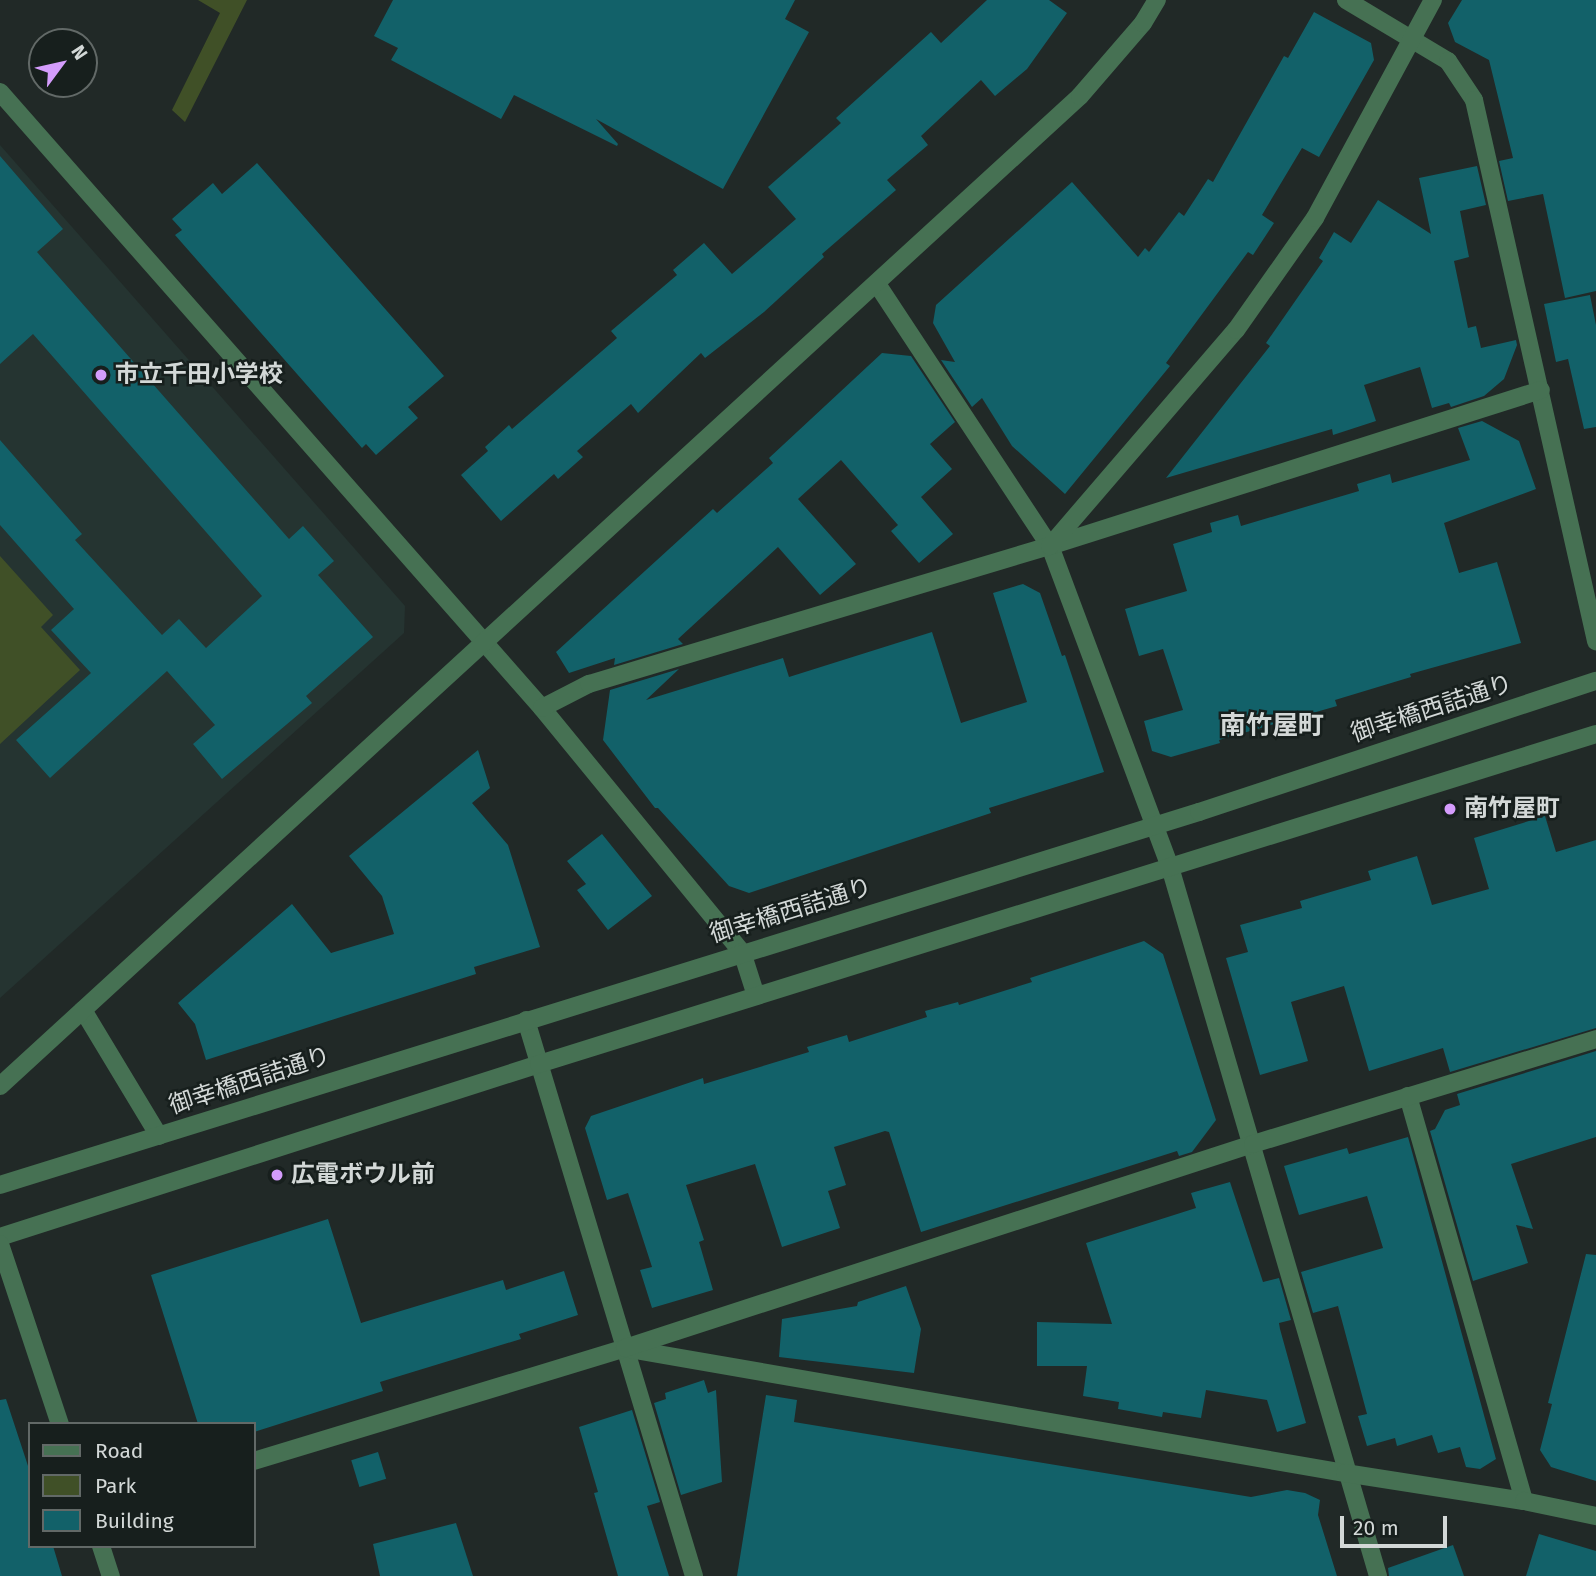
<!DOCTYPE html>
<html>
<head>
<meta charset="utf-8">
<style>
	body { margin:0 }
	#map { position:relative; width:1596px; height:1576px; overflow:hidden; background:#212927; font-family:"Fira Sans","Noto Sans JP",sans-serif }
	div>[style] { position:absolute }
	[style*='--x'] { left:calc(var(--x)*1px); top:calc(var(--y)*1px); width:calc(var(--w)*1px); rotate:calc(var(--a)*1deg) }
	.built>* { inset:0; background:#253431 }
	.green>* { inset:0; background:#405027 }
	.building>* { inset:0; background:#126169; transform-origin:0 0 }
	.minor>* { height:18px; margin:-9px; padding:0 9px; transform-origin:9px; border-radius:9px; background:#467153 }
	.dots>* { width:19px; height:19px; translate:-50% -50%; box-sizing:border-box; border:4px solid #171f1d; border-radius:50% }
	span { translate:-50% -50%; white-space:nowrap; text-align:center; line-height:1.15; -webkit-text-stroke:5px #171f1d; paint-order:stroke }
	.poi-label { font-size:24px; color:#d3d8d7; font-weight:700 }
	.left { translate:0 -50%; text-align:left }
	.street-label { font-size:24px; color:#d3d8d7 }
	.neighbourhood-label { font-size:26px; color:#d3d8d7; font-weight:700 }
	.legend { position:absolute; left:28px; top:1422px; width:228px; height:126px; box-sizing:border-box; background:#171f1d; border:2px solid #626967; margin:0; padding:9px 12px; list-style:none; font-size:21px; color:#d3d8d7 }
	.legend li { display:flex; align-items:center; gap:14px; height:35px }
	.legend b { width:35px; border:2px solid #626967 }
	.north { position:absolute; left:28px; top:28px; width:70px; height:70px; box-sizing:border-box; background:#171f1d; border:2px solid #626967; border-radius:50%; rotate:57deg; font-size:19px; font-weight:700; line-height:28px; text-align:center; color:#d3d8d7 }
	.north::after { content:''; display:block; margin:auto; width:24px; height:32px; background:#d49cfc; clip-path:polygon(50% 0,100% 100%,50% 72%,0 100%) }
	.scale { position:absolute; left:1340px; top:1516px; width:107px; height:32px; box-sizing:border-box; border:4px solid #d3d8d7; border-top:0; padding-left:9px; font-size:21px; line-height:24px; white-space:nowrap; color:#d3d8d7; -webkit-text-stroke:5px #171f1d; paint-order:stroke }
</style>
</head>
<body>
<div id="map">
	<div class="built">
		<div style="clip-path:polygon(0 145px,405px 606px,404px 633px,0 998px)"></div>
	</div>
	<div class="green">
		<div style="clip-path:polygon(198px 0,247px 0,185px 122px,172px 110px,220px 13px)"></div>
		<div style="clip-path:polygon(0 556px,53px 615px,41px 627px,80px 670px,0 744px)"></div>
	</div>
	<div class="building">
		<div style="clip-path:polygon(393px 0,795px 0,785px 19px,809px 32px,723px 189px,596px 119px,618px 144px,617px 146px,514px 95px,501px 119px,391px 60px,398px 48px,374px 36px)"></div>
		<div style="clip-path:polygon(987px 0,1049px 0,1067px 13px,1027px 69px,995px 96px,981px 80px,921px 136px,928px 145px,887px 180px,896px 190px,822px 254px,824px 257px,764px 312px,705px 358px,701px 353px,638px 413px,631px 404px,577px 451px,583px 457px,558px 479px,554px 474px,501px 521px,461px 475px,488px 451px,485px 447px,509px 425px,512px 429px,617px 338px,611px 331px,677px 275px,673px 270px,704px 243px,732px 274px,796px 219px,768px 187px,841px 123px,836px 118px,931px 32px,941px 43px)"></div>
		<div style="clip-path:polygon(1462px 0,1596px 0,1596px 291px,1565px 298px,1543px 194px,1508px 201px,1499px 161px,1513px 158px,1489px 60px,1455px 42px,1448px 23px)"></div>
		<div style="clip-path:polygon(1314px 12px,1371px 43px,1374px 60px,1319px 157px,1302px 148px,1262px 215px,1274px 223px,1253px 255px,1248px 252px,1166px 363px,1170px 366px,1065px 494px,1012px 446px,982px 398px,972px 407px,941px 360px,955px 362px,933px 323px,936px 305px,1072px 182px,1138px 257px,1145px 248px,1149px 252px,1179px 212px,1184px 216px,1208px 179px,1213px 182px,1284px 56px,1288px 58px)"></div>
		<div style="clip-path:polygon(0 156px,63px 229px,37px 252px,289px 539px,303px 526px,334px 561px,318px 575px,373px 637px,306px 696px,312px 703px,222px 779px,193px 744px,215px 725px,167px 671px,50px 778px,16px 740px,91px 673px,51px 630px,74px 609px,0 525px,0 440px,82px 534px,75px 540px,162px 635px,179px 619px,206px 648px,262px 596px,33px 334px,0 364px)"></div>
		<div style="clip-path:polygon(257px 163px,444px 376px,408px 407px,418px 418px,376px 455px,366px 444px,362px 448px,175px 235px,182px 230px,172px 219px,213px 183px,222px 194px)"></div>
		<div style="clip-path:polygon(1477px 166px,1486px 205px,1460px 211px,1469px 257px,1454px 261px,1468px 328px,1476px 326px,1481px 348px,1516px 340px,1517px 345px,1504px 379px,1484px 396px,1451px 407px,1449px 403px,1432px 408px,1420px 367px,1364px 385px,1376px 421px,1333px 435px,1332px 429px,1166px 478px,1270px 346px,1266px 343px,1323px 261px,1319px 258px,1334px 232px,1351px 243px,1378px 200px,1431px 234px,1419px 178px)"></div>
		<div style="clip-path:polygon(1590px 295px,1596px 325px,1596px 427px,1584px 429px,1568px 359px,1556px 362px,1544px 304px)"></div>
		<div style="clip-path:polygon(882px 353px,911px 356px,955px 422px,930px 444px,952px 469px,921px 497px,953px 534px,919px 563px,891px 531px,898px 525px,841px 460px,798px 499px,856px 564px,820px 595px,778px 547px,678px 639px,683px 644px,614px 665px,615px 658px,569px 673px,556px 652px,713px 509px,717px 513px,773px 463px,769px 458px)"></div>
		<div style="clip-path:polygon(1482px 421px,1519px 441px,1536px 489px,1444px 523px,1459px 573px,1497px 562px,1521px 643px,1410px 674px,1411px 677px,1335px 700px,1337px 706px,1219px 740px,1220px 743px,1171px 757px,1152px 751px,1144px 721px,1183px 710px,1163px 649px,1139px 656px,1125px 609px,1187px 591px,1173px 544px,1212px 532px,1210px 523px,1238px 515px,1241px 526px,1359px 491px,1357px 484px,1390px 474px,1392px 483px,1470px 460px,1458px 428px)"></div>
		<div style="clip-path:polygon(1023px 584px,1040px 593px,1062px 656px,1065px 655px,1104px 772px,989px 808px,991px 813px,749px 893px,729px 886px,658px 808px,655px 808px,603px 740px,610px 690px,679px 669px,646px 700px,783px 658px,789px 677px,932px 632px,961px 723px,1027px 702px,993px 593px)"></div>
		<div style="clip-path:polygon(478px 750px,490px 788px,472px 803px,508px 845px,540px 947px,474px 967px,476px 974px,206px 1060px,195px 1024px,178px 1003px,292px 904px,331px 953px,394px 934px,382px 896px,349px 856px)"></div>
		<div style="clip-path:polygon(1545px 816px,1556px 852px,1596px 840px,1596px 1028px,1450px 1072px,1443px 1048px,1369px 1071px,1344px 986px,1291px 1002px,1308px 1061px,1260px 1075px,1226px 958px,1248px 952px,1240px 925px,1302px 908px,1300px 901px,1371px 880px,1368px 871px,1417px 856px,1432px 905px,1489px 889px,1474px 838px)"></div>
		<div style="clip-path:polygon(602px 834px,652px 896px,608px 930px,577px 890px,586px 884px,567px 861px)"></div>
		<div style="clip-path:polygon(1144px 941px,1163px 954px,1216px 1120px,1192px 1152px,1179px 1156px,1177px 1151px,921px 1232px,889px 1132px,885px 1131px,834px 1147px,846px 1185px,828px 1191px,840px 1228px,782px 1247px,755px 1164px,686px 1185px,704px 1240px,699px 1242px,713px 1290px,652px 1308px,640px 1270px,652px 1267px,628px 1193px,607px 1200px,585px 1128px,591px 1116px,703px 1078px,704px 1084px,809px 1052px,807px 1047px,847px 1035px,849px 1042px,927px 1017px,925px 1011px,958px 1002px,959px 1005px,1032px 982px,1030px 978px)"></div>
		<div style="clip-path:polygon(1596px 1051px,1596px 1137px,1511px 1164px,1533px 1229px,1516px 1225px,1528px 1263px,1473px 1281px,1430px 1131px,1435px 1129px,1445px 1110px,1460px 1105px,1457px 1094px)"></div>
		<div style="clip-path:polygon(1408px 1137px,1496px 1459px,1480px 1469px,1466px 1467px,1460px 1447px,1438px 1453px,1432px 1435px,1397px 1446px,1395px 1438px,1367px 1446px,1358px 1416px,1367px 1414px,1338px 1306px,1313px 1313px,1301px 1272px,1383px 1248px,1367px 1196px,1299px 1215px,1284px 1166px,1347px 1148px,1349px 1154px)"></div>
		<div style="clip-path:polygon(1230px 1182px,1263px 1282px,1279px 1278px,1291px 1320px,1279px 1323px,1280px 1329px,1306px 1423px,1277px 1432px,1267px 1400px,1206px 1390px,1201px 1418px,1163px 1412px,1162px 1417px,1118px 1409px,1119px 1402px,1083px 1396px,1087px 1366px,1037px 1366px,1037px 1322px,1112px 1324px,1086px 1243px,1196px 1208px,1191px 1193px)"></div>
		<div style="clip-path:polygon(328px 1219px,361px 1323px,503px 1280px,506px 1290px,564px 1271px,578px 1315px,519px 1334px,521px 1339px,380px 1382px,383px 1391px,254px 1432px,254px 1424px,198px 1424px,151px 1275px)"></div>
		<div style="clip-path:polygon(1586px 1254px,1596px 1255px,1596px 1481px,1551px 1467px,1540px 1450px,1552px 1404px,1548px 1403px)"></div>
		<div style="clip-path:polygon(906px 1286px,921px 1329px,914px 1373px,779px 1357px,782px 1319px,857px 1306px,858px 1302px)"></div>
		<div style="clip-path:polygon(704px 1380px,708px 1393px,716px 1390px,722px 1482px,681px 1495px,654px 1403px,666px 1399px,665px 1393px)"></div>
		<div style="clip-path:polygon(766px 1395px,797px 1400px,794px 1422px,1251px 1497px,1287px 1490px,1305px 1493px,1320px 1500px,1318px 1515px,1337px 1576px,737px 1576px)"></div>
		<div style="clip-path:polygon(6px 1399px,30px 1472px,30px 1546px,53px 1546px,62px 1576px,0 1576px,0 1400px)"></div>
		<div style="clip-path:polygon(632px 1410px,660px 1502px,647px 1506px,669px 1576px,618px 1576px,594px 1493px,598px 1492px,579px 1427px)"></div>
		<div style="left:378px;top:1452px;width:28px;height:28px;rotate:73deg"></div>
		<div style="clip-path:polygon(456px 1523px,473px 1576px,380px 1576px,373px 1544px)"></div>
		<div style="clip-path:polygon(1539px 1534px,1596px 1551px,1596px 1576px,1526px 1576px)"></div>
		<div style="clip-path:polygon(1453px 1545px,1464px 1576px,1389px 1576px,1388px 1568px)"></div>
	</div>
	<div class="minor">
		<div style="--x:1346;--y:0;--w:119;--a:30.9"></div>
		<div style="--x:1448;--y:61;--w:47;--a:56.3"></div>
		<div style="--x:1474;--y:100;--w:555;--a:77.29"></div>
		<div style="--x:0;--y:92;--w:820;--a:48.66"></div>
		<div style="--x:542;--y:708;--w:315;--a:50.7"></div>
		<div style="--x:742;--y:952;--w:46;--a:72.3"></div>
		<div style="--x:877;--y:284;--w:314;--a:56.6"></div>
		<div style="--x:1050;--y:546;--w:343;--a:69.5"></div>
		<div style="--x:1170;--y:867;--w:739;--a:73.65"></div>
		<div style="--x:1050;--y:546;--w:515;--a:-17.63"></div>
		<div style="--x:542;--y:708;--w:53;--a:-27.1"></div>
		<div style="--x:589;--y:684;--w:481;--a:-16.7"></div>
		<div style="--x:1050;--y:546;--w:285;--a:-49.3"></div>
		<div style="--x:1236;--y:330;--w:137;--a:-54.8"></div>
		<div style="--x:1315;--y:218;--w:248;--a:-61.6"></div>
		<div style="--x:83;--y:1010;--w:147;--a:58.9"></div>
		<div style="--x:526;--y:1020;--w:581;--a:73.19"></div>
		<div style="--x:0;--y:1086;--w:1465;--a:-42.51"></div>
		<div style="--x:1080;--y:96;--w:96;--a:-49.2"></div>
		<div style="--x:1143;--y:23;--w:27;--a:-59"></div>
		<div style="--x:1408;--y:1096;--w:421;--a:74"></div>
		<div style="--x:0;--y:1185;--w:1256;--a:-17.28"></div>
		<div style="--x:1199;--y:812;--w:418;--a:-18.3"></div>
		<div style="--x:0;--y:1237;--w:566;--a:-17.79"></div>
		<div style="--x:539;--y:1064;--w:1107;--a:-17.34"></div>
		<div style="--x:0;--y:1244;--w:190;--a:71.6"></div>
		<div style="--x:629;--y:1349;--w:727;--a:9.83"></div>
		<div style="--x:1345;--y:1473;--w:181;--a:8.9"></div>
		<div style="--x:1524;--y:1501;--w:74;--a:11.8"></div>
		<div style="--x:254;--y:1461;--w:388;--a:-16.9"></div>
		<div style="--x:625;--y:1348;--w:660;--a:-18"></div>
		<div style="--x:1253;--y:1144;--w:359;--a:-17"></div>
		<div style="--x:101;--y:1546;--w:32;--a:72"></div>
	</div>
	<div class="dots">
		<div style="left:101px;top:375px;background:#d49cfc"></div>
		<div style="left:1450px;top:809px;background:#d49cfc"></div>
		<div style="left:277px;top:1175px;background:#d49cfc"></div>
	</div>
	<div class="poi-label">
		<span class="left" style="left:115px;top:375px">市立千田小学校</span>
		<span class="left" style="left:1464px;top:809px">南竹屋町</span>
		<span class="left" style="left:291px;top:1175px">広電ボウル前</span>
	</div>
	<div class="street-label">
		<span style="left:1432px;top:709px;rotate:-18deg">御幸橋西詰通り</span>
		<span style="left:791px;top:911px;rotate:-17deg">御幸橋西詰通り</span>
		<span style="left:250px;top:1081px;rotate:-18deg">御幸橋西詰通り</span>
	</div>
	<div class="neighbourhood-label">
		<span style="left:1272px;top:726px">南竹屋町</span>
	</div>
	<ul class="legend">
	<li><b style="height:9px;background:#467153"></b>Road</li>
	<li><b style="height:19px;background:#405027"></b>Park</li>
	<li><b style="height:19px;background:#126169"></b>Building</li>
	</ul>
	<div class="north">N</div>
	<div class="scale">20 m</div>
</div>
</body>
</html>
